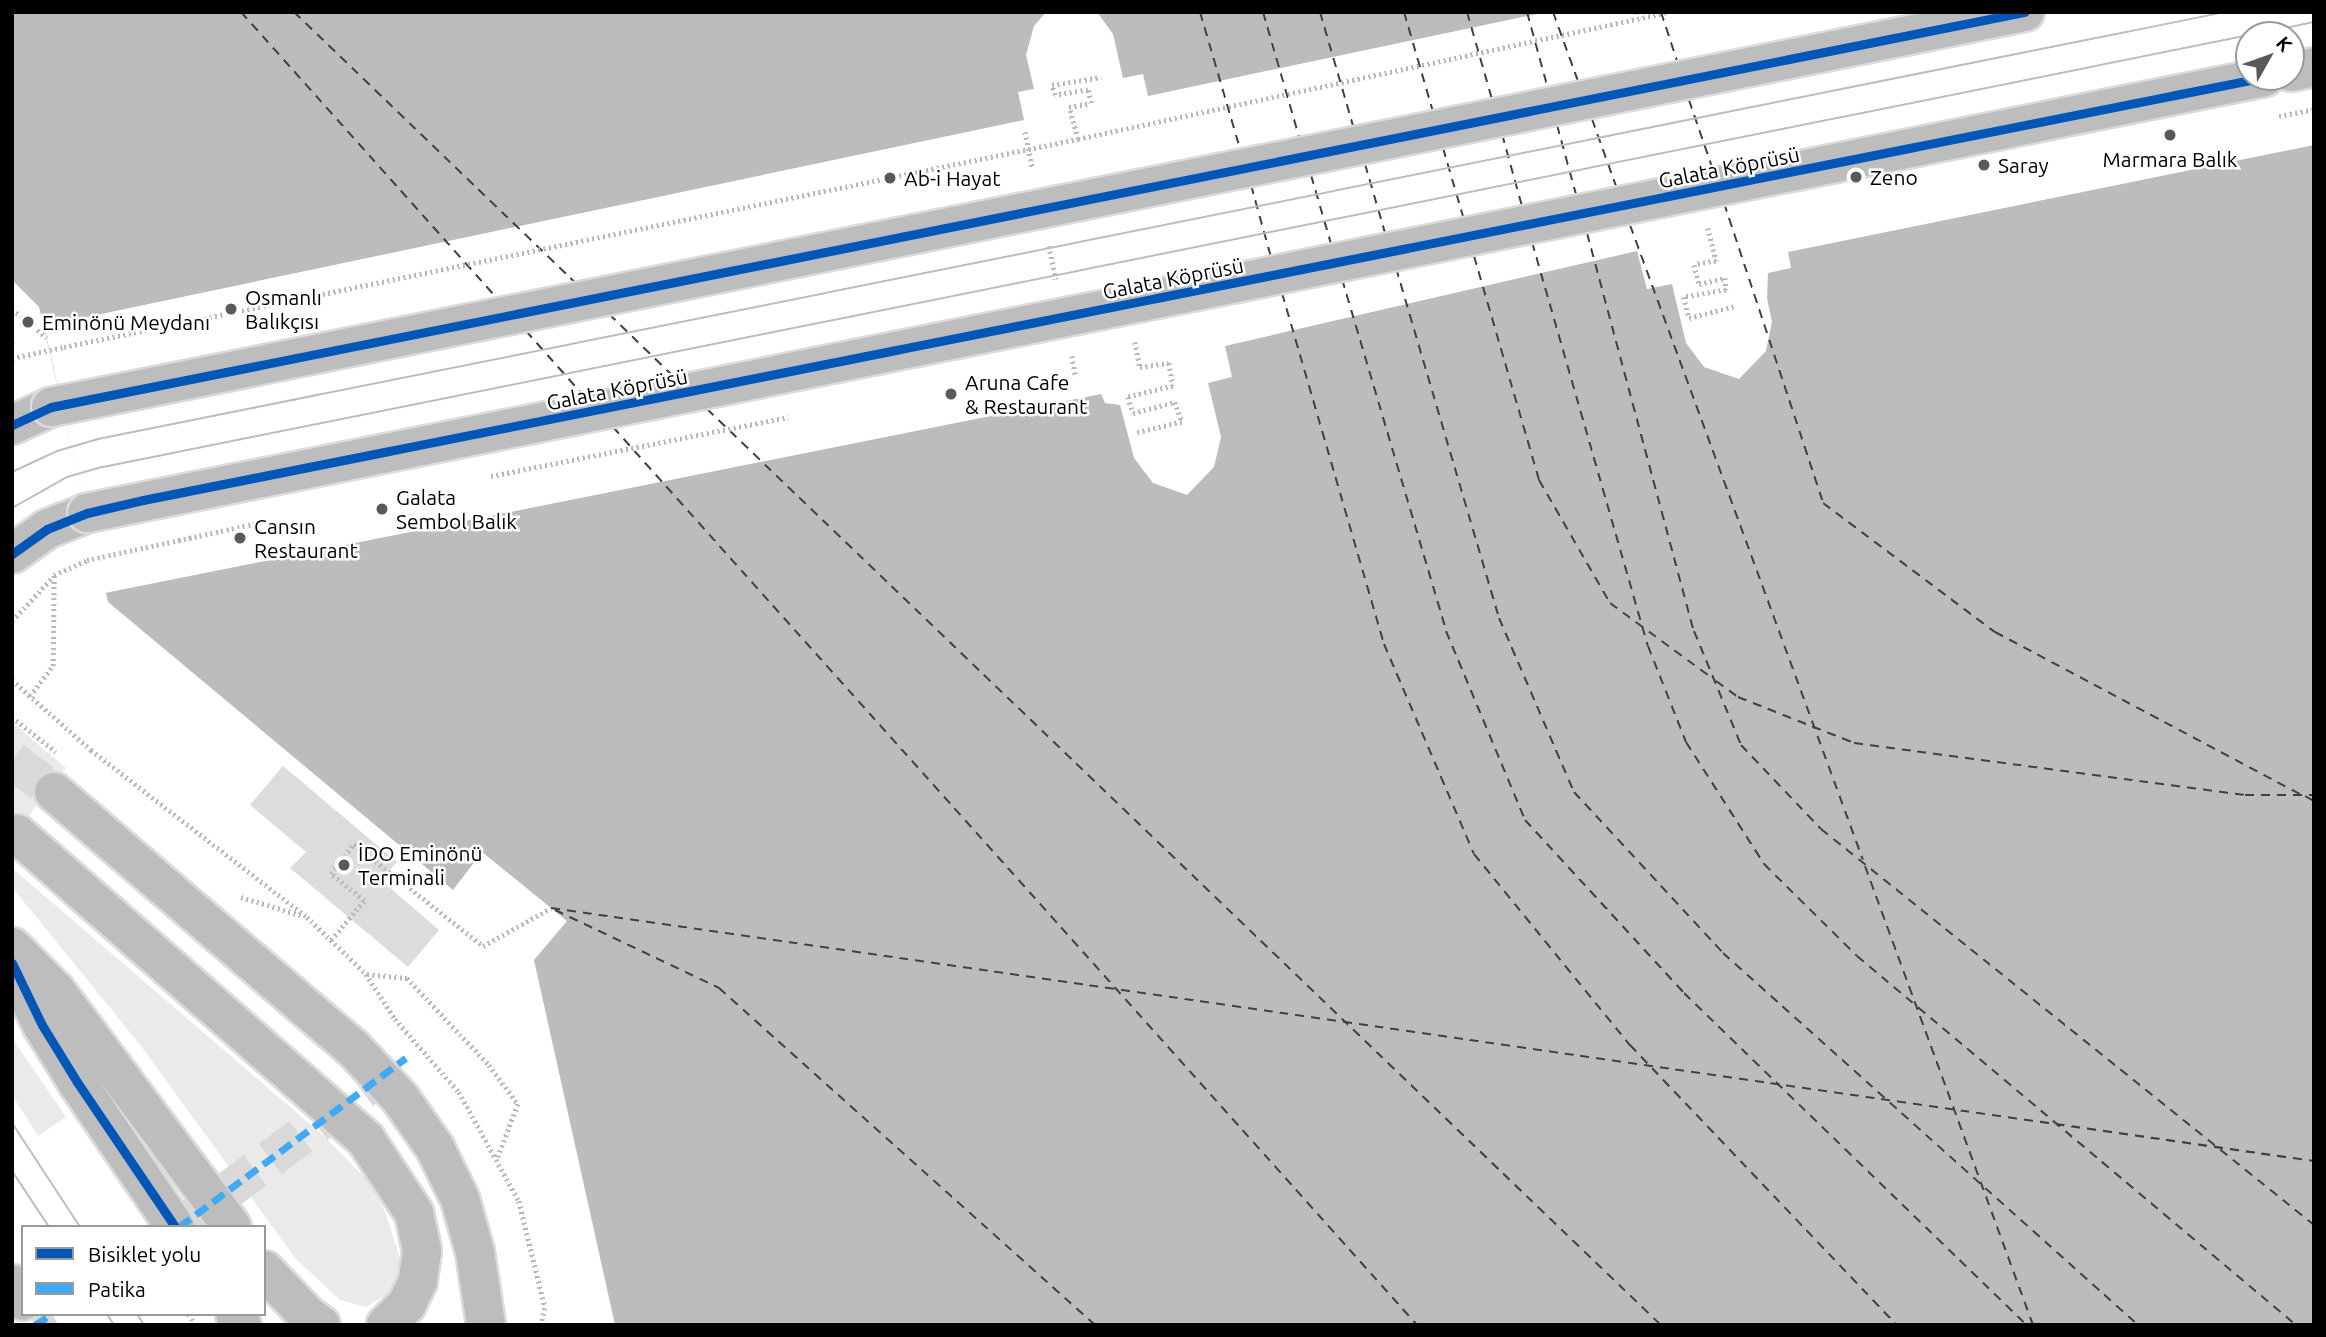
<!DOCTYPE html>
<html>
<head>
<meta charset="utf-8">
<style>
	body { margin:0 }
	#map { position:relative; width:2326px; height:1337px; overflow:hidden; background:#fff; font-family:Ubuntu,sans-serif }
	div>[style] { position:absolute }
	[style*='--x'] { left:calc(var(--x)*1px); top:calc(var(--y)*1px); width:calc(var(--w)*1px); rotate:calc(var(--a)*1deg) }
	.green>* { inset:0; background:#eaeaea }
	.water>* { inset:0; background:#bcbcbc }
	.pier>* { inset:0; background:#fff }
	.ferry>* { height:2px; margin-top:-1px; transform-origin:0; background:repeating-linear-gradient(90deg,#404040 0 9px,transparent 0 16px) }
	.building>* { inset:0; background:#dcdcdc }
	.street-tunnel>* { height:38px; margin-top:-19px; transform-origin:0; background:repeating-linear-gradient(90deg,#d9d9d9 0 38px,transparent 0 57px) }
	.primary-tunnel>* { height:38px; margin-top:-19px; transform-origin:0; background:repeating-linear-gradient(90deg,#d9d9d9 0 38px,transparent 0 57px) }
	.path>* { height:4.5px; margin-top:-2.25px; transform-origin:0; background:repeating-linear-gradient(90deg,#b8b8b8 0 2px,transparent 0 5.5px) }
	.roads { filter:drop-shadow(2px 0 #dbdbdb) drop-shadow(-2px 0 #dbdbdb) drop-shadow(0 2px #dbdbdb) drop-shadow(0 -2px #dbdbdb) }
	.primary>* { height:38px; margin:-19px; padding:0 19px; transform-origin:19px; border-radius:19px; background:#bdbdbd }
	.tram>* { height:2px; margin:-1px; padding:0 1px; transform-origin:1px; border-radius:1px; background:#bdbdbd }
	.path-bridge>* { height:4.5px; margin-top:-2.25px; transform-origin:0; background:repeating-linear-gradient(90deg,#b8b8b8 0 2px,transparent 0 5.5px) }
	.bridges { filter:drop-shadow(2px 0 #dbdbdb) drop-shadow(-2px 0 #dbdbdb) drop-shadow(0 2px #dbdbdb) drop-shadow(0 -2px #dbdbdb) }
	.primary-bridge>* { height:38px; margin:-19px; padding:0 19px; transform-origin:19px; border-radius:19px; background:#bdbdbd }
	.quiet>* { height:7px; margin-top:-3.5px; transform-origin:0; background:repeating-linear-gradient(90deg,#3fa9f5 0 14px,transparent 0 21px) }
	.cycleway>* { height:9px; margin:-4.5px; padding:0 4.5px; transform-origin:4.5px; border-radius:4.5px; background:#0057b8 }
	.dots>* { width:19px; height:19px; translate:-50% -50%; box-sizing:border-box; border:4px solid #fff; border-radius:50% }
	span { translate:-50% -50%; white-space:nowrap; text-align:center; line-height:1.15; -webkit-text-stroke:5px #fff; paint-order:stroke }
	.poi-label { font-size:21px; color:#000 }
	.left { translate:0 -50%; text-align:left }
	.street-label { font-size:21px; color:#000 }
	.frame { position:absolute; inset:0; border:14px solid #000; pointer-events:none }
	.legend { position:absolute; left:21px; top:1225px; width:245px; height:91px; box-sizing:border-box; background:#fff; border:2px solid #999; margin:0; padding:9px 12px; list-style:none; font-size:21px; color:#000 }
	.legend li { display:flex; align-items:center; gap:14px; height:35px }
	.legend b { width:35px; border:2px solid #999 }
	.north { position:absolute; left:2235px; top:21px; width:70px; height:70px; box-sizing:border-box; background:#fff; border:2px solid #999; border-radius:50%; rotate:50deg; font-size:19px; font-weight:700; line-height:28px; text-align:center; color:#000 }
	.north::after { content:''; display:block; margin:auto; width:24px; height:32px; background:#595959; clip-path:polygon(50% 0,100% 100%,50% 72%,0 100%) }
</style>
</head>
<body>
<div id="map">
	<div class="green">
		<div style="clip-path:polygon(12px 722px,66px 768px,12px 838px)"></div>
		<div style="clip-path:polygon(12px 868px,326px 1138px,371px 1184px,386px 1214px,401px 1262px,395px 1289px,366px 1307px,340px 1300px,295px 1258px,141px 1046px,12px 887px)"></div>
		<div style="clip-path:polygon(12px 1038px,66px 1117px,38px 1136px,12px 1095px)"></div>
	</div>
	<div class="water">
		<div style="clip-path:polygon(evenodd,12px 12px,2314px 12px,2314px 1325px,615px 1325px,534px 960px,567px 921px,482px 852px,453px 890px,108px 602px,39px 307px,12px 280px,12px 12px,2249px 35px,2291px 35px,2291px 77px,2249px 77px,2249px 35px)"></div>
	</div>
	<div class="pier">
		<div style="clip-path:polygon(evenodd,1046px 12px,1097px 12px,1113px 34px,1123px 78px,1143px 74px,1148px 96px,1546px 12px,2314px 12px,2314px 145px,1788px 252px,1791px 268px,1768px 273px,1767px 298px,1772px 322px,1766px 351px,1739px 379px,1704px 367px,1686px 343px,1672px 284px,1647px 289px,1637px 251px,1225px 346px,1232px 377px,1208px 383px,1221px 437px,1214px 467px,1187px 495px,1153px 483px,1134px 458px,1120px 405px,1105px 403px,1101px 394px,105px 593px,44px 326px,1024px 120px,1018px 92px,1034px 89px,1026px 55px,1034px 26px,1046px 12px,2249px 35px,2291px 35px,2291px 77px,2249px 77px,2249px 35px)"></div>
	</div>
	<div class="ferry">
		<div style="--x:241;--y:12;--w:384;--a:48.2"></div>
		<div style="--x:294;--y:12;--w:393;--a:43.9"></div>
		<div style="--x:1200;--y:12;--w:143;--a:73.7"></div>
		<div style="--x:1263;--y:12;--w:133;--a:73.9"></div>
		<div style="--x:1320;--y:12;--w:122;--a:73.8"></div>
		<div style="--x:1404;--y:12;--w:104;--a:73.8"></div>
		<div style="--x:1467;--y:12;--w:91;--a:74"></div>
		<div style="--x:1527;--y:12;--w:80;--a:74.7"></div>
		<div style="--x:1553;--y:12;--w:73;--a:70.1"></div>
		<div style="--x:1661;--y:12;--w:52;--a:71.9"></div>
		<div style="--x:1689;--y:100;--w:71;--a:71.1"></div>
		<div style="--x:1592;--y:119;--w:71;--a:70.3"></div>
		<div style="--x:1557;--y:125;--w:76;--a:74.7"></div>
		<div style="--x:1502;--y:134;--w:75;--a:74.5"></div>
		<div style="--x:1443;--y:148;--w:75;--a:73.7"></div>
		<div style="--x:1365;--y:164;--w:72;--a:73.8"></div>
		<div style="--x:1311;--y:175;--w:72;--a:73.8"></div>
		<div style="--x:1251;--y:185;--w:75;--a:74.5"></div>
		<div style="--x:1724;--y:203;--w:316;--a:71.7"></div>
		<div style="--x:1823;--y:503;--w:215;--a:36.9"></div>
		<div style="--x:1995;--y:632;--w:345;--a:28"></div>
		<div style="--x:1630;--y:225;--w:676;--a:69.85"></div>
		<div style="--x:1587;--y:233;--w:412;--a:75"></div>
		<div style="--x:1694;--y:631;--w:123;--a:67.6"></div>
		<div style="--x:1741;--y:745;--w:116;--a:46.4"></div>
		<div style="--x:1821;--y:829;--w:632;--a:38.77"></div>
		<div style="--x:1532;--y:242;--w:420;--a:74"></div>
		<div style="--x:1648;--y:646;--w:103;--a:68.4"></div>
		<div style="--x:1686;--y:742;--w:145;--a:57.4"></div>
		<div style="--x:1764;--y:864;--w:131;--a:44.7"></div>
		<div style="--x:1857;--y:956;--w:573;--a:40.05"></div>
		<div style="--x:1474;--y:256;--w:233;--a:73.8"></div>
		<div style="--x:1539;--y:480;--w:142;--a:60"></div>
		<div style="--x:1610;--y:603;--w:127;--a:36.3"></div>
		<div style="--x:1396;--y:268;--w:365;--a:73.6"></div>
		<div style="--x:1499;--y:618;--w:189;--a:66.7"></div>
		<div style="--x:1574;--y:792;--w:219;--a:47.2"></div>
		<div style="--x:1723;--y:953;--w:557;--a:41.87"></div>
		<div style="--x:1342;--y:279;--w:367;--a:73.5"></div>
		<div style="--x:1446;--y:631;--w:205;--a:67.3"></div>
		<div style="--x:1525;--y:820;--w:235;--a:47.4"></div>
		<div style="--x:1684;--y:993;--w:477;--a:44.1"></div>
		<div style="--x:1282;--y:293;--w:366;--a:73.8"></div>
		<div style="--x:1384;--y:644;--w:228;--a:66.8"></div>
		<div style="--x:1474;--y:854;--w:247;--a:50.8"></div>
		<div style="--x:1630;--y:1045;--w:387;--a:46.4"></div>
		<div style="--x:609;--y:314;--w:89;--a:44.1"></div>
		<div style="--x:526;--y:331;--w:86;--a:48.3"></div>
		<div style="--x:707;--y:409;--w:1323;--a:43.84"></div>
		<div style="--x:613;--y:427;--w:1205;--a:48.16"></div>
		<div style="--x:1716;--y:681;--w:27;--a:36"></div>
		<div style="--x:1738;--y:697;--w:125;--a:21.6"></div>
		<div style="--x:1854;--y:743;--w:394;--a:7.6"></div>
		<div style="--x:2245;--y:795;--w:69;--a:0"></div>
		<div style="--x:2305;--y:796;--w:10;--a:29"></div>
		<div style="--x:1865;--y:866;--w:489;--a:69.9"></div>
		<div style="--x:551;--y:908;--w:1781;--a:8.17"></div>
		<div style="--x:555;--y:910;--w:182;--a:25.4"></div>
		<div style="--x:719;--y:988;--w:505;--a:41.87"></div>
	</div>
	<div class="building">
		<div style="clip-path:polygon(283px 766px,397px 862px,381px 880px,439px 930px,408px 967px,290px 868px,306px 852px,250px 805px)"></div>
	</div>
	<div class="street-tunnel">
		<div style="--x:179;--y:1227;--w:283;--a:-36.7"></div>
		<div style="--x:35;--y:1325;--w:20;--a:-33"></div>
	</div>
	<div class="primary-tunnel">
		<div style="--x:12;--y:760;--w:53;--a:37.3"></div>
	</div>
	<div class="path">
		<div style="--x:1638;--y:12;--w:6;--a:81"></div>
		<div style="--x:1025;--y:132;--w:38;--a:78"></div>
		<div style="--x:1078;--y:139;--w:33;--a:-106"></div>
		<div style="--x:1069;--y:107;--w:22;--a:-10"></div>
		<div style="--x:1091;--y:103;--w:13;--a:-103"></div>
		<div style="--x:1088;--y:90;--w:33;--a:171"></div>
		<div style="--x:1055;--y:95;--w:10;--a:-107"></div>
		<div style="--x:1052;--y:85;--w:50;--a:-9.3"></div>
		<div style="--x:1708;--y:228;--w:34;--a:76"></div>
		<div style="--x:1716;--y:261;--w:22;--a:170"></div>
		<div style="--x:1694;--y:265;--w:20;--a:75"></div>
		<div style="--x:1699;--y:284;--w:27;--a:-13"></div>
		<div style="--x:1725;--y:278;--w:12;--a:85"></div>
		<div style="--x:1726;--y:290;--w:43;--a:170.5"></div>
		<div style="--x:1684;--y:297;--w:22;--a:77"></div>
		<div style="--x:1689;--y:318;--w:48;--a:-14.6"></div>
		<div style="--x:1049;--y:246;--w:34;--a:78"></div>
		<div style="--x:12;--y:309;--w:45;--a:39.6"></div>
		<div style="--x:1135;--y:342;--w:25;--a:79"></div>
		<div style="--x:1140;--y:367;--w:29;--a:-8"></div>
		<div style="--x:1169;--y:363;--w:23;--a:80"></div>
		<div style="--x:1173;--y:386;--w:46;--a:166.3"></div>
		<div style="--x:1128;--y:397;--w:17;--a:73"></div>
		<div style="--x:1133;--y:413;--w:43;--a:-14.7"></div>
		<div style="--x:1175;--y:402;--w:21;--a:71"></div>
		<div style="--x:1182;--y:422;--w:47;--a:166.6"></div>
		<div style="--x:12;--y:344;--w:4;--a:34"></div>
		<div style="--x:1072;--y:356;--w:22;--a:80"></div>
		<div style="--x:12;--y:358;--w:53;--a:-11.9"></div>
		<div style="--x:12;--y:621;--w:59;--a:-47.1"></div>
		<div style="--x:12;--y:680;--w:106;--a:41.5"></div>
		<div style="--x:91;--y:750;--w:273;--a:37.7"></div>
		<div style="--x:307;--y:917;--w:82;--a:44"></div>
		<div style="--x:366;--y:974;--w:54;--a:57.2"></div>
		<div style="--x:395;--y:1019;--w:97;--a:48.8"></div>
		<div style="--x:459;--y:1092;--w:124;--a:61.2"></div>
		<div style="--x:519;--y:1201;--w:110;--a:76.3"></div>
		<div style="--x:545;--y:1308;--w:17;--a:103"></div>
		<div style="--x:30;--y:696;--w:38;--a:-53"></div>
		<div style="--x:53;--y:666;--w:91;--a:-89.4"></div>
		<div style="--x:12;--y:717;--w:56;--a:38.5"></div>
		<div style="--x:241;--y:897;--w:65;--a:17"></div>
		<div style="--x:331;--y:940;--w:51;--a:-49.8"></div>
		<div style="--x:364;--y:901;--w:43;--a:-140.7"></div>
		<div style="--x:331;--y:874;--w:38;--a:-53"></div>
		<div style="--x:354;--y:844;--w:164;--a:38.3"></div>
		<div style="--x:483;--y:946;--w:78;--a:-29.2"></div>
		<div style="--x:367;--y:974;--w:40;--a:5.7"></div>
		<div style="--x:407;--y:978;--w:120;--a:46.7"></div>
		<div style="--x:489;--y:1065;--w:49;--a:53.4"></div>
		<div style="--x:518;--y:1104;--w:60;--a:110.6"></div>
		<div style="--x:189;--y:1314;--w:12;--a:59"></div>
	</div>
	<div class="roads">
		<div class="primary">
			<div style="--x:2291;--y:72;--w:24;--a:-12"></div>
			<div style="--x:12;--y:425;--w:43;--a:-24.8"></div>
			<div style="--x:12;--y:554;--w:43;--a:-35.5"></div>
			<div style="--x:47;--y:529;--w:43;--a:-21.8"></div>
			<div style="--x:54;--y:792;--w:394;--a:40.6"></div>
			<div style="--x:353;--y:1048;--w:69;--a:46.8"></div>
			<div style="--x:400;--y:1098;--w:61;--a:55"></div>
			<div style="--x:435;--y:1148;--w:57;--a:63.9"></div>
			<div style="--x:460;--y:1199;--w:55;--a:74.2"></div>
			<div style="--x:475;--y:1252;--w:74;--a:81.4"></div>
			<div style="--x:17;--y:834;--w:464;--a:41.2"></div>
			<div style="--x:366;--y:1140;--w:87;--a:56.7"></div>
			<div style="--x:414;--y:1213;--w:39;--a:78"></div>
			<div style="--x:422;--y:1251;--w:30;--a:98"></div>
			<div style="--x:418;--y:1281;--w:25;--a:116"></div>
			<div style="--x:407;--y:1304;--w:30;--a:135"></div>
			<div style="--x:12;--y:947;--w:62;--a:45"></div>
			<div style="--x:56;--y:991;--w:294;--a:53.3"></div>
			<div style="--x:12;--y:963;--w:69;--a:64.2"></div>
			<div style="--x:42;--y:1025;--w:67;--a:58.4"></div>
			<div style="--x:77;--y:1082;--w:175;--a:55.9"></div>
			<div style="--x:264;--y:1270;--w:62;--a:46.3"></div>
			<div style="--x:307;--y:1315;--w:17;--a:36"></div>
			<div style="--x:12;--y:1284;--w:20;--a:57"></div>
			<div style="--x:235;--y:1314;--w:13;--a:58"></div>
		</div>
	</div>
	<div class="tram">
		<div style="--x:2250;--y:35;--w:65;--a:-11.5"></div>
		<div style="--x:12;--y:472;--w:50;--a:-25"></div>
		<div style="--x:57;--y:451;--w:43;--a:-16.3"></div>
		<div style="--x:98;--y:439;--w:2169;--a:-11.35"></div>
		<div style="--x:12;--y:508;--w:63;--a:-29.4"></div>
		<div style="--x:67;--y:477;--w:37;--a:-16"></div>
		<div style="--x:103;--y:467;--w:2189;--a:-11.38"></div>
		<div style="--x:12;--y:1123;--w:124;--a:56.8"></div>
		<div style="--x:12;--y:1171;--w:67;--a:56.5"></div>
		<div style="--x:107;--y:1314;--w:13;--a:58"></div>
		<div style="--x:137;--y:1314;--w:13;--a:58"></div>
	</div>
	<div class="path-bridge">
		<div style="--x:2279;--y:116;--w:36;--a:-11"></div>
		<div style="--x:64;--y:347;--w:1035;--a:-11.59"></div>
		<div style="--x:1078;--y:139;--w:604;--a:-12.13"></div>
		<div style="--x:491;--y:476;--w:303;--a:-11.2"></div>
		<div style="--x:54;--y:575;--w:36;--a:-24"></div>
		<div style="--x:87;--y:560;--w:180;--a:-12.2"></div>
	</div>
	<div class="bridges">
		<div class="primary-bridge">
			<div style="--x:51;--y:407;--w:2013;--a:-11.32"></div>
			<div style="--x:87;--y:513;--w:2221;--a:-11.32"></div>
		</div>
	</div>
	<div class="quiet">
		<div style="--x:179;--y:1227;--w:283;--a:-36.7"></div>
		<div style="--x:35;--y:1325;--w:20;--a:-33"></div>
	</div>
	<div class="cycleway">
		<div style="--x:12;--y:425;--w:43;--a:-24.8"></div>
		<div style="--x:51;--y:407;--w:2013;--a:-11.32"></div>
		<div style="--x:12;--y:554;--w:43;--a:-35.5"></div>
		<div style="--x:47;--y:529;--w:43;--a:-21.8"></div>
		<div style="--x:87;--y:513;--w:57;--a:-13.1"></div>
		<div style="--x:143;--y:500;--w:2164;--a:-11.27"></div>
		<div style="--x:12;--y:963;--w:69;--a:64.2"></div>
		<div style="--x:42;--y:1025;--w:67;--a:58.4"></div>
		<div style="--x:77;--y:1082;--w:175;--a:55.9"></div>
	</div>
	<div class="dots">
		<div style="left:2170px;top:135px;background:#595959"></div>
		<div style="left:1984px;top:165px;background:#595959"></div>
		<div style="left:1856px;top:177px;background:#595959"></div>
		<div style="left:890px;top:178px;background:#595959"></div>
		<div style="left:231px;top:309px;background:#595959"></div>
		<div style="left:28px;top:322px;background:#595959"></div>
		<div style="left:951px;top:394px;background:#595959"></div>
		<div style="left:382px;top:509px;background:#595959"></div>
		<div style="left:240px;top:538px;background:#595959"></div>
		<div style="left:344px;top:865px;background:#595959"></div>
	</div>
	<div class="poi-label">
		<span style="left:2170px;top:159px">Marmara Balık</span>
		<span class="left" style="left:1998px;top:165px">Saray</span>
		<span class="left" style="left:1870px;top:177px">Zeno</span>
		<span class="left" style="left:904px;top:178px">Ab-i Hayat</span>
		<span class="left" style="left:245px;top:309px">Osmanlı<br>Balıkçısı</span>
		<span class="left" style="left:42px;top:322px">Eminönü Meydanı</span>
		<span class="left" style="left:965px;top:394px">Aruna Cafe<br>&amp; Restaurant</span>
		<span class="left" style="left:396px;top:509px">Galata<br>Sembol Balık</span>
		<span class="left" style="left:254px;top:538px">Cansın<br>Restaurant</span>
		<span class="left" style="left:358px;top:865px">İDO Eminönü<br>Terminali</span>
	</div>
	<div class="street-label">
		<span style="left:1729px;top:167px;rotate:-11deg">Galata Köprüsü</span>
		<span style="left:1173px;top:278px;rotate:-11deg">Galata Köprüsü</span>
		<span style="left:617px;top:389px;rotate:-11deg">Galata Köprüsü</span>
	</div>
	<div class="frame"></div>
	<ul class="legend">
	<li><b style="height:9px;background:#0057b8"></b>Bisiklet yolu</li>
	<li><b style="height:9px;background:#3fa9f5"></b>Patika</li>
	</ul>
	<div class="north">K</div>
</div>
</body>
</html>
